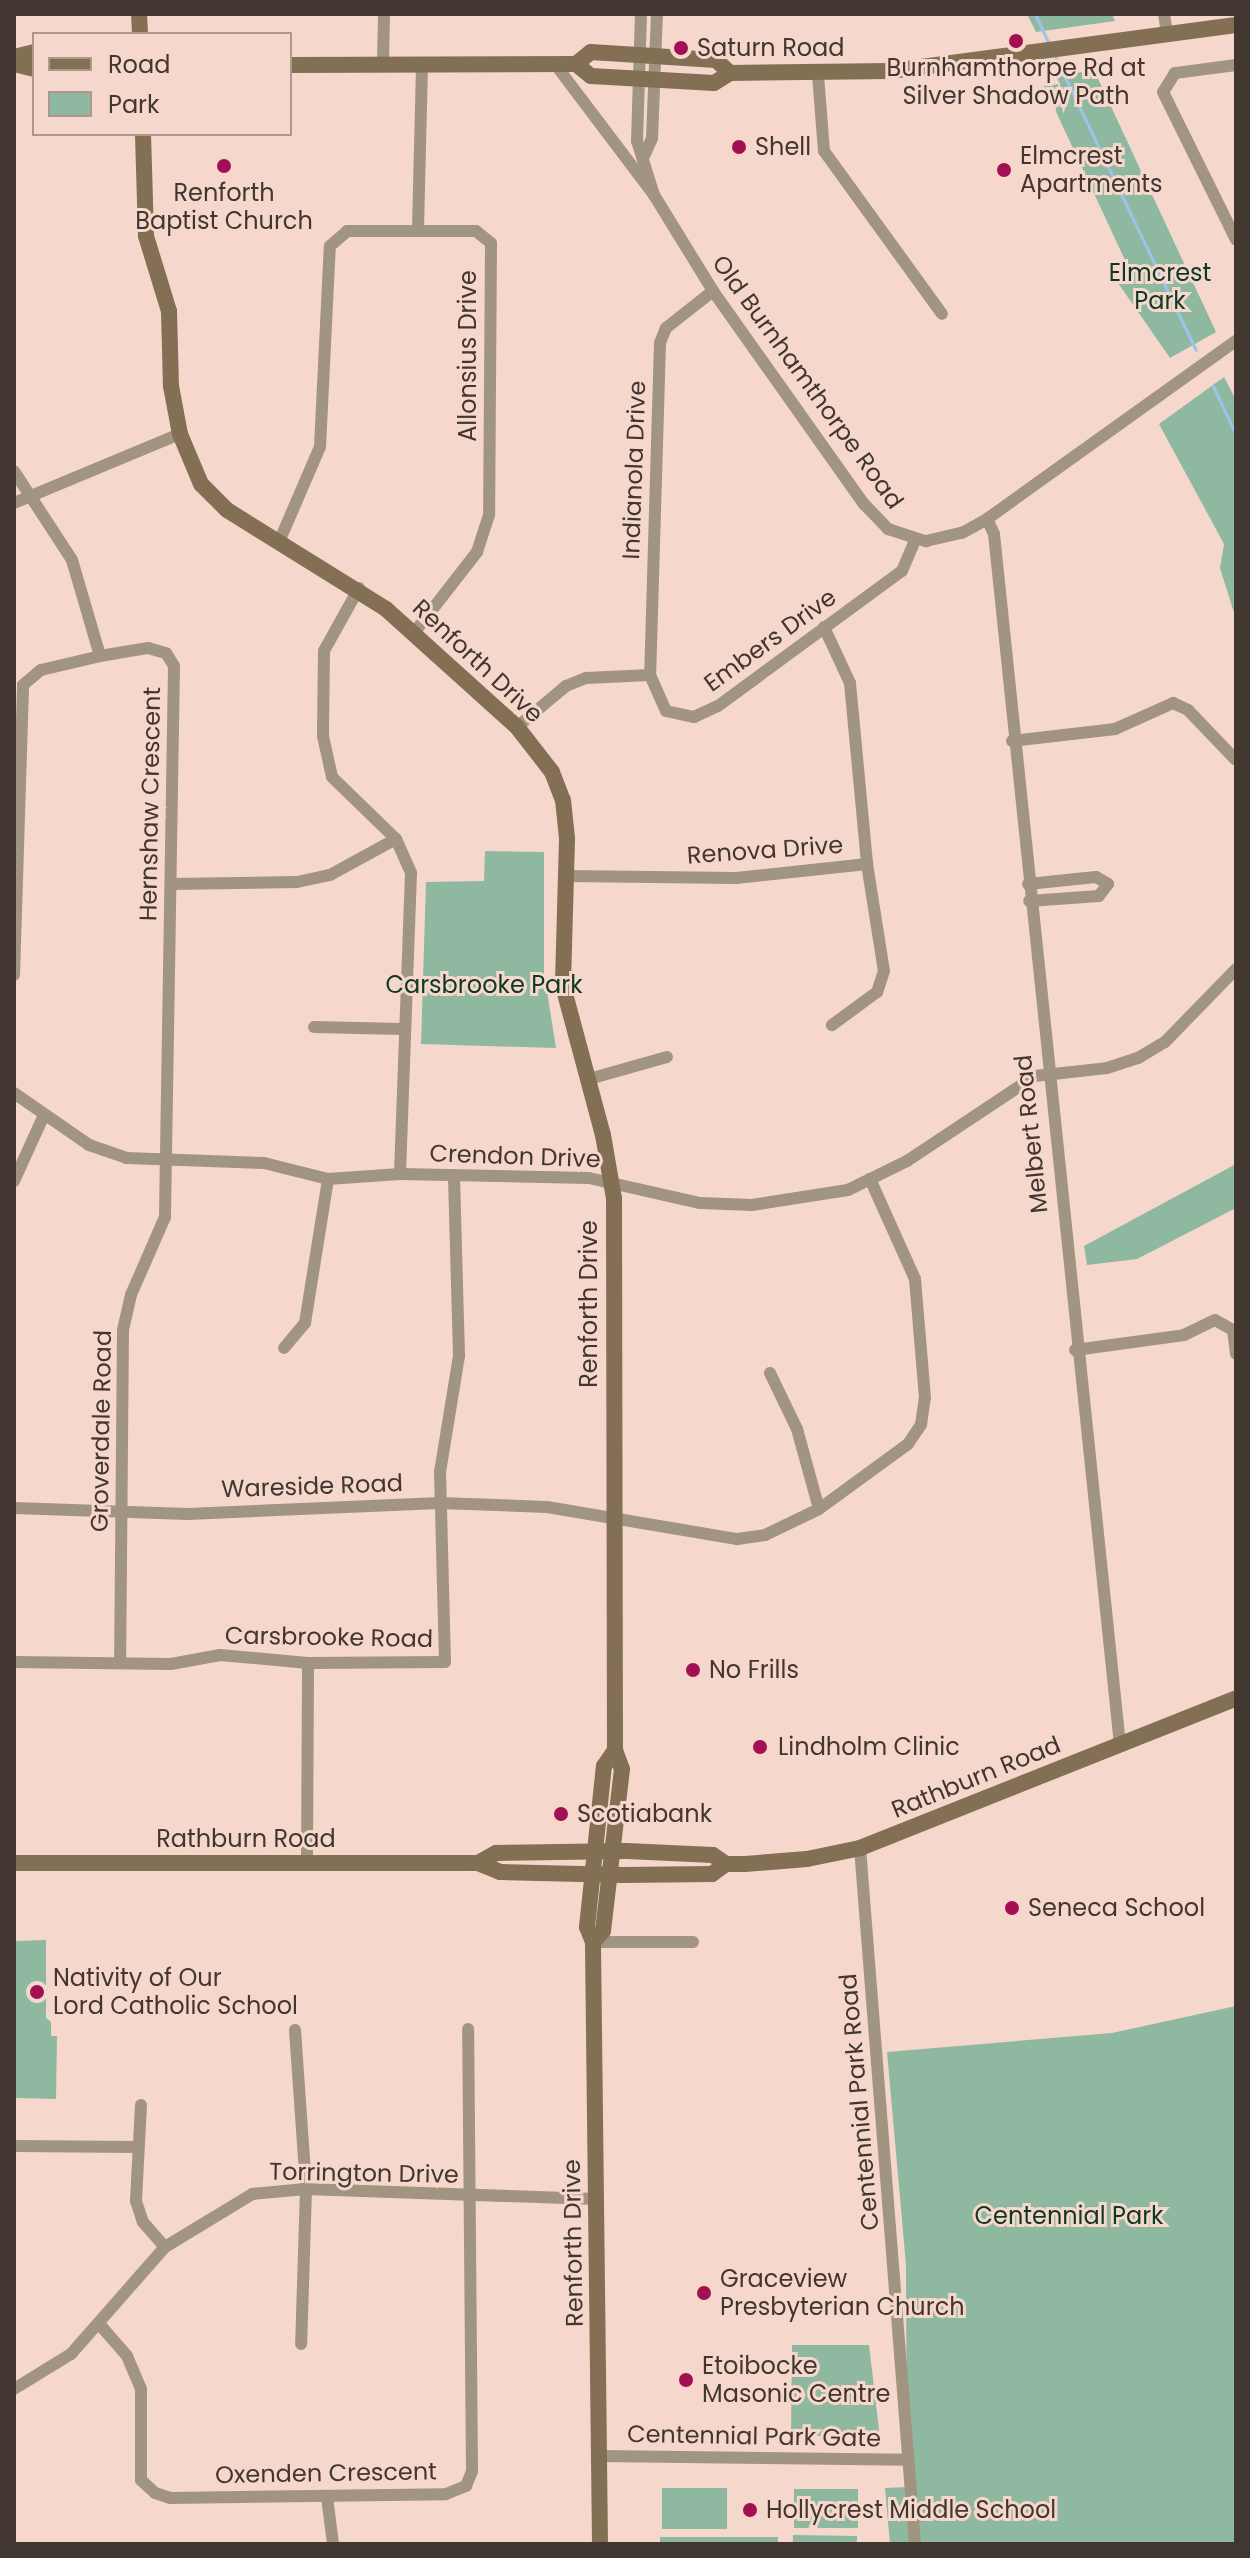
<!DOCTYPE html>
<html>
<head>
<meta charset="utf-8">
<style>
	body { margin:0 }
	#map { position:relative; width:1250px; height:2558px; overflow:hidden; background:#f6d7cb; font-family:Poppins,sans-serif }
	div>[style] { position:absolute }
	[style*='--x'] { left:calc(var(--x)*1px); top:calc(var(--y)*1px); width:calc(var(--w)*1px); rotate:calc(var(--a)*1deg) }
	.green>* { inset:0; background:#8fb8a1; transform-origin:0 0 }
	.stream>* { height:3px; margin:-1.5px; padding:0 1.5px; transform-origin:1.5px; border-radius:1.5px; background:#9ec3ea }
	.street>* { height:12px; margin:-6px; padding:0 6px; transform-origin:6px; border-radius:6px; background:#a19481 }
	.secondary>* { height:16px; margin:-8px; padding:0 8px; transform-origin:8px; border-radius:8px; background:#826f54 }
	.dots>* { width:22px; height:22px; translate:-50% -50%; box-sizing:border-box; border:4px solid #f6d7cb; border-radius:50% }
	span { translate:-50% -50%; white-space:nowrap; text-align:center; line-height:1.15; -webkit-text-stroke:6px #f6d7cb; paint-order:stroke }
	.poi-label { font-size:24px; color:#423631 }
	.left { translate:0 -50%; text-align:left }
	.park-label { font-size:24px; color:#0e3825 }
	.street-label { font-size:24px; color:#423631 }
	.frame { position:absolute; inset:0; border:16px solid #423631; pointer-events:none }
	.legend { position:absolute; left:32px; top:32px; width:260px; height:104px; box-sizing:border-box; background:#f6d7cb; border:2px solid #ae978d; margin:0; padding:10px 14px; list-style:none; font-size:24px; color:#423631 }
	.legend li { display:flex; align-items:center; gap:16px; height:40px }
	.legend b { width:40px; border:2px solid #ae978d }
</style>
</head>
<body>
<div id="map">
	<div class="green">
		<div style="clip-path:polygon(1027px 14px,1112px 14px,1115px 21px,1036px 32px)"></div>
		<div style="clip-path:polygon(1094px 70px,1216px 332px,1170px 358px,1118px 283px,1131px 273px,1044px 86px,1060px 84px,1056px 76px)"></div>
		<div style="clip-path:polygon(1224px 377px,1236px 400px,1236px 619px,1220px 568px,1224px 544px,1159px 424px)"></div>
		<div style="clip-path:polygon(485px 851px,544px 852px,544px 972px,556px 1048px,421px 1044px,426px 882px,484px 881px)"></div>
		<div style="clip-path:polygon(1236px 1164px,1236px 1208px,1137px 1259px,1087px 1265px,1084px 1246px)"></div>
		<div style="clip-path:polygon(46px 1940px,46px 2018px,51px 2022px,51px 2036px,57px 2036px,56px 2099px,15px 2098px,14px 1941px)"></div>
		<div style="clip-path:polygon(1236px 2006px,1236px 2544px,890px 2544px,885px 2488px,907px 2487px,906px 2265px,887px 2052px,1112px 2033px)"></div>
		<div style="clip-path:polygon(792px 2345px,869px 2345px,880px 2438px,791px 2435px)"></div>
		<div style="left:662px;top:2488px;width:65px;height:41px"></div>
		<div style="left:794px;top:2489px;width:64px;height:39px"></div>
		<div style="left:793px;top:2535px;width:64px;height:9px;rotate:1deg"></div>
		<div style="left:660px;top:2537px;width:118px;height:7px"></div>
	</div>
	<div class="stream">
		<div style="--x:1035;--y:14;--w:33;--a:65"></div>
		<div style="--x:1054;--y:54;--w:328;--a:64.4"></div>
		<div style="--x:1213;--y:386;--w:54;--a:64.9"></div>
	</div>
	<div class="street">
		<div style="--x:641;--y:14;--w:127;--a:91.8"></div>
		<div style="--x:637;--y:141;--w:57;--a:72.5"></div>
		<div style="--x:654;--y:195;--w:113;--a:58.4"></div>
		<div style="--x:713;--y:291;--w:261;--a:54.7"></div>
		<div style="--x:864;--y:504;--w:35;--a:46"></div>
		<div style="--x:888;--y:529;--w:40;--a:18"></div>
		<div style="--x:926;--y:541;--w:37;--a:-13"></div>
		<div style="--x:962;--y:533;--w:29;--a:-29"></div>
		<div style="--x:987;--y:519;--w:306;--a:-35.6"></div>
		<div style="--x:1164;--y:14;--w:20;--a:81"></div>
		<div style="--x:383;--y:63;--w:49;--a:-88.8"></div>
		<div style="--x:555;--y:64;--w:164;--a:52.9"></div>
		<div style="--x:1236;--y:65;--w:62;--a:172.5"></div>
		<div style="--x:1175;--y:73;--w:22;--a:122"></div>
		<div style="--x:1163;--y:92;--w:165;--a:63.7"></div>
		<div style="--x:818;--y:75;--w:76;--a:85.5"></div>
		<div style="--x:824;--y:151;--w:201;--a:54.1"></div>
		<div style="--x:645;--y:154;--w:17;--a:-66"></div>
		<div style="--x:652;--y:138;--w:124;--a:-87.7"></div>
		<div style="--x:418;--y:229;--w:166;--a:-88.6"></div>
		<div style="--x:713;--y:291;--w:60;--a:141.8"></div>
		<div style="--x:666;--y:328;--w:16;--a:112"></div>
		<div style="--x:660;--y:343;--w:332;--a:91.7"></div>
		<div style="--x:650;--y:675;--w:39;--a:66"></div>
		<div style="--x:666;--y:711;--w:29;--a:12"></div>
		<div style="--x:694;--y:717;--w:26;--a:-25"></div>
		<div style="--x:718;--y:706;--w:228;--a:-36.3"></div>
		<div style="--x:902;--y:571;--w:34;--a:-67"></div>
		<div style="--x:14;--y:471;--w:106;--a:56.9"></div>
		<div style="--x:72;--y:560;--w:100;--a:73.7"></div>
		<div style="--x:14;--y:503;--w:180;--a:-22.6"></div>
		<div style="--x:987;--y:519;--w:17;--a:65"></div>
		<div style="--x:994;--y:534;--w:1217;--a:84.06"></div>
		<div style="--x:279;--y:542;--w:103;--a:-66.7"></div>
		<div style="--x:320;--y:447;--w:201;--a:-87.2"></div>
		<div style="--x:330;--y:246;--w:23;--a:-41"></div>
		<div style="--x:347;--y:231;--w:129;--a:0"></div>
		<div style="--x:476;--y:231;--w:19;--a:39"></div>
		<div style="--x:491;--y:243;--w:272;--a:90.4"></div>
		<div style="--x:489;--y:515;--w:39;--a:108"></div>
		<div style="--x:477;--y:552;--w:103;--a:127.9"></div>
		<div style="--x:359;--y:588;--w:72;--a:119.1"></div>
		<div style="--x:324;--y:651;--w:85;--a:90.7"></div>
		<div style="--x:323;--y:736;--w:42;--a:77.6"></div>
		<div style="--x:332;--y:777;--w:89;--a:44.1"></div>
		<div style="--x:396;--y:839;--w:37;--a:66"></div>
		<div style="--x:411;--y:873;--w:301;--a:92.1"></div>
		<div style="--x:824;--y:627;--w:62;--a:65.1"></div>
		<div style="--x:850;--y:683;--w:182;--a:84.6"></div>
		<div style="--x:867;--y:864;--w:108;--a:81"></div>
		<div style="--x:884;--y:971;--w:22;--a:108"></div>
		<div style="--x:877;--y:992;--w:56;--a:143.7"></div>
		<div style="--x:517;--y:727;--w:64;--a:-39.9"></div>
		<div style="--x:566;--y:686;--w:22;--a:-22"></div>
		<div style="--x:586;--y:678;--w:64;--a:-2.7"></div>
		<div style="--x:1012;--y:741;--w:104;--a:-6.6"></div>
		<div style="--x:1115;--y:729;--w:64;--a:-24.1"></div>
		<div style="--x:1173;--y:703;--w:17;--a:25"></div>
		<div style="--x:1188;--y:710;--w:69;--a:46.2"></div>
		<div style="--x:567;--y:876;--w:169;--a:0.7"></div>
		<div style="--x:736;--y:878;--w:132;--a:-6.1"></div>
		<div style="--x:171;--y:884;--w:126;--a:-0.9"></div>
		<div style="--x:297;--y:882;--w:34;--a:-12"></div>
		<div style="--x:330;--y:875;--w:75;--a:-28.6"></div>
		<div style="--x:1028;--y:884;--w:68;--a:-5.9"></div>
		<div style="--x:1096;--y:877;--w:14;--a:30"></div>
		<div style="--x:1108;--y:884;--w:15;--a:127"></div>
		<div style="--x:1099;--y:896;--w:70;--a:175.9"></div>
		<div style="--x:14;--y:975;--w:290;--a:-88.2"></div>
		<div style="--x:23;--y:685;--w:23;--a:-40"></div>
		<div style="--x:41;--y:670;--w:61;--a:-13.3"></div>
		<div style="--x:100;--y:656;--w:49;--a:-9.5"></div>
		<div style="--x:148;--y:648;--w:19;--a:16"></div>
		<div style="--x:166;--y:653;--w:15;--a:58"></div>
		<div style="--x:174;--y:666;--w:551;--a:90.94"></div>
		<div style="--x:165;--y:1217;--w:85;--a:113.6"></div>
		<div style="--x:131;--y:1295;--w:36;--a:103"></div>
		<div style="--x:123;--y:1330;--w:332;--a:90.5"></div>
		<div style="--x:314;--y:1027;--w:88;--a:1.3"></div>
		<div style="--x:589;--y:1079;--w:81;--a:-15.8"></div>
		<div style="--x:14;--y:1093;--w:91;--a:34.7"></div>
		<div style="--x:89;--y:1145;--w:39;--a:19"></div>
		<div style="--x:126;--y:1158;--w:138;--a:2.1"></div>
		<div style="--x:264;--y:1163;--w:66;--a:14"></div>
		<div style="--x:328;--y:1179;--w:72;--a:-4"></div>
		<div style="--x:400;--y:1174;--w:189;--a:1.2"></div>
		<div style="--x:589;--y:1178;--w:114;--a:12.7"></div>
		<div style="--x:700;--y:1203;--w:52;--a:2.2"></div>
		<div style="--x:752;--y:1205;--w:97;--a:-8.9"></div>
		<div style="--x:848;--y:1190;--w:66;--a:-26.2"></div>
		<div style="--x:907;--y:1161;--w:154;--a:-33.6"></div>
		<div style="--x:1035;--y:1076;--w:72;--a:-6.3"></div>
		<div style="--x:1107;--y:1068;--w:33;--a:-18"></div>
		<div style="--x:1138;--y:1058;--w:31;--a:-31"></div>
		<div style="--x:1165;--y:1042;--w:102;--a:-45.8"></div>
		<div style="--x:14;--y:1181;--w:72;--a:-65.6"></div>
		<div style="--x:284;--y:1348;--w:33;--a:-50"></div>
		<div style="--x:305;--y:1323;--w:146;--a:-80.9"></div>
		<div style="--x:1075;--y:1350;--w:110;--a:-7.8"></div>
		<div style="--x:1184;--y:1335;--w:34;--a:-26"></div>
		<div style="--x:1215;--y:1320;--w:21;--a:29"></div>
		<div style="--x:1233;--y:1330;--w:24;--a:83"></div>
		<div style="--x:770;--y:1373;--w:62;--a:64.3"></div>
		<div style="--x:797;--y:1429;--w:83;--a:74.6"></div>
		<div style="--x:14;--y:1508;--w:174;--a:2"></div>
		<div style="--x:188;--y:1514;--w:252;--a:-2.5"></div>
		<div style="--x:440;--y:1503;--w:107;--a:2.1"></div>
		<div style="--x:547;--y:1507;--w:193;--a:9.6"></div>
		<div style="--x:737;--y:1539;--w:28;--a:-8"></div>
		<div style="--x:765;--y:1535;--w:60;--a:-25.7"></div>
		<div style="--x:819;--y:1509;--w:110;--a:-36.1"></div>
		<div style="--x:908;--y:1444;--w:23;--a:-56"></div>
		<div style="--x:921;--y:1425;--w:27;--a:-82"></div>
		<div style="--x:925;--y:1398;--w:119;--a:-94.8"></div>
		<div style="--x:915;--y:1279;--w:110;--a:-114.2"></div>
		<div style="--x:14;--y:1662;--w:157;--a:0.7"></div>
		<div style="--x:171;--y:1664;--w:50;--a:-10.4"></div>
		<div style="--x:220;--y:1655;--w:88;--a:5.2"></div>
		<div style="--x:308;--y:1663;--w:137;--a:-0.4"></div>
		<div style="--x:445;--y:1662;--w:190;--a:-91.5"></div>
		<div style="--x:440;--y:1472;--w:118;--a:-80.7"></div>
		<div style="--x:459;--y:1356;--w:180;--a:-91.6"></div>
		<div style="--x:860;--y:1848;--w:698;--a:85.48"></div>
		<div style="--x:307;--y:1862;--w:199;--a:-89.7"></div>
		<div style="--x:593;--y:1942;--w:100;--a:0"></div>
		<div style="--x:295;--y:2030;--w:159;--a:86"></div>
		<div style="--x:306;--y:2189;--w:155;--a:91.8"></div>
		<div style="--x:141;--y:2105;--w:96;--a:93"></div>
		<div style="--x:136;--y:2201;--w:22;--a:72"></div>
		<div style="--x:143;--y:2222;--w:33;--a:49"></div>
		<div style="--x:14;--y:2146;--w:123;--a:0.5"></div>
		<div style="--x:101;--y:2326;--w:40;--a:49"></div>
		<div style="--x:127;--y:2356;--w:36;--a:67"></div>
		<div style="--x:141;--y:2389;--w:91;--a:90"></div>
		<div style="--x:141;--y:2480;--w:19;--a:43"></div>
		<div style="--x:155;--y:2493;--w:16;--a:18"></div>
		<div style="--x:170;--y:2498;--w:276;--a:-0.8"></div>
		<div style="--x:446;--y:2494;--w:22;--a:-22"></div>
		<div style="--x:466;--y:2486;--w:16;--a:-68"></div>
		<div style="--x:472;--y:2471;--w:442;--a:-90.5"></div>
		<div style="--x:14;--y:2389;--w:67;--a:-31.6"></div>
		<div style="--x:71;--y:2354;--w:142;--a:-48.7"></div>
		<div style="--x:165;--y:2247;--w:102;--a:-31.3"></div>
		<div style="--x:252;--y:2194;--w:54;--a:-5.3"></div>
		<div style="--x:306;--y:2189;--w:290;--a:2"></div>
		<div style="--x:600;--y:2456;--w:308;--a:0.7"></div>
		<div style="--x:327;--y:2497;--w:47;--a:82.7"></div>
	</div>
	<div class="secondary">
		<div style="--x:139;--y:14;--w:20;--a:87"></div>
		<div style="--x:14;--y:57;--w:21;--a:-14"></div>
		<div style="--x:14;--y:64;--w:21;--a:14"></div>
		<div style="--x:576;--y:64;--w:19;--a:39"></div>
		<div style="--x:591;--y:76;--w:123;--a:3.3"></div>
		<div style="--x:714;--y:83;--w:19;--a:-32"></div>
		<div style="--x:730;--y:73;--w:161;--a:-0.7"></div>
		<div style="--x:891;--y:71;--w:348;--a:-7.6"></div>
		<div style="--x:290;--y:65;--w:286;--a:-0.2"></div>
		<div style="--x:576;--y:64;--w:19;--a:-39"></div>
		<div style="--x:591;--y:52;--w:125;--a:3.7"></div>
		<div style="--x:716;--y:60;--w:19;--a:43"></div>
		<div style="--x:143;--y:134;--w:102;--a:88.3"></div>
		<div style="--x:146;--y:236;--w:78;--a:73"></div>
		<div style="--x:169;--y:311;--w:75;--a:88.5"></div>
		<div style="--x:171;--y:386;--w:49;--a:79.4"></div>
		<div style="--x:180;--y:434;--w:54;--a:67.2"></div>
		<div style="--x:201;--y:484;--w:37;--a:45"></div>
		<div style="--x:227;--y:510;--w:187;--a:31.9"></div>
		<div style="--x:386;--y:609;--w:176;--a:42"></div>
		<div style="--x:517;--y:727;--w:57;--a:52.1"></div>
		<div style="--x:552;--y:772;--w:30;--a:69"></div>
		<div style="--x:563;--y:800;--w:39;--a:84"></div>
		<div style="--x:567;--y:839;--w:147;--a:91.6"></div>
		<div style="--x:563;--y:986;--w:154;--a:75"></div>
		<div style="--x:603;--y:1135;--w:65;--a:80.2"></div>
		<div style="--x:614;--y:1199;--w:551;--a:89.9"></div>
		<div style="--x:615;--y:1750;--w:20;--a:70"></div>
		<div style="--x:622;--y:1769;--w:163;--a:96.7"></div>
		<div style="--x:603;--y:1931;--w:15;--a:132"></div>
		<div style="--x:14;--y:1863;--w:464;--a:0"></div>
		<div style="--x:478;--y:1863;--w:24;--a:22"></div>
		<div style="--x:500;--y:1872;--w:123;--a:1.4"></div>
		<div style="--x:623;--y:1875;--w:89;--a:-0.6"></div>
		<div style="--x:712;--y:1874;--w:17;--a:-36"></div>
		<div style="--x:478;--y:1863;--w:21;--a:-29"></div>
		<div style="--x:496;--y:1853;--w:131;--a:-0.9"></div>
		<div style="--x:627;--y:1851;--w:86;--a:2.7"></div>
		<div style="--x:713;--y:1855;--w:16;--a:35"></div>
		<div style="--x:726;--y:1864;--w:19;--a:0"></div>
		<div style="--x:745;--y:1864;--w:62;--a:-4.6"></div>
		<div style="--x:807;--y:1859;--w:54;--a:-11.7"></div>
		<div style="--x:860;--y:1848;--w:405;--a:-21.7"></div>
		<div style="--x:600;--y:2544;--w:602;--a:-90.67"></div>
		<div style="--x:593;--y:1942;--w:16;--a:-112"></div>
		<div style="--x:587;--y:1927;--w:162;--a:-84"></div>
		<div style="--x:604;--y:1766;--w:19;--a:-55"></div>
	</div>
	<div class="dots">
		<div style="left:1016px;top:41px;background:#a21053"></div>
		<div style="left:681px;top:48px;background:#a21053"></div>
		<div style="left:739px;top:147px;background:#a21053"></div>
		<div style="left:224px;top:166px;background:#a21053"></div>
		<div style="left:1004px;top:170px;background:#a21053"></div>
		<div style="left:693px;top:1670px;background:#a21053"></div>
		<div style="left:760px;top:1747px;background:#a21053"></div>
		<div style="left:561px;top:1814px;background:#a21053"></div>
		<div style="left:1012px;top:1908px;background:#a21053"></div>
		<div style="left:37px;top:1992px;background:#a21053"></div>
		<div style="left:704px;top:2293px;background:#a21053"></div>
		<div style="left:686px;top:2380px;background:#a21053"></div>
		<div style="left:750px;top:2510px;background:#a21053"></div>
	</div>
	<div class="poi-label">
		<span class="left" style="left:697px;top:48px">Saturn Road</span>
		<span style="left:1016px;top:82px">Burnhamthorpe Rd at<br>Silver Shadow Path</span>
		<span class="left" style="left:755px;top:147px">Shell</span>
		<span class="left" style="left:1020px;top:170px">Elmcrest<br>Apartments</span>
		<span style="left:224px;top:207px">Renforth<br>Baptist Church</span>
		<span class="left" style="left:709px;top:1670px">No Frills</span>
		<span class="left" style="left:778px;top:1747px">Lindholm Clinic</span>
		<span class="left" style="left:577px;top:1814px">Scotiabank</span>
		<span class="left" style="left:1028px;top:1908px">Seneca School</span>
		<span class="left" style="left:53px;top:1992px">Nativity of Our<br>Lord Catholic School</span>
		<span class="left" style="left:720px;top:2293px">Graceview<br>Presbyterian Church</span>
		<span class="left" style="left:702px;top:2380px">Etoibocke<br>Masonic Centre</span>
		<span class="left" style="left:766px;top:2510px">Hollycrest Middle School</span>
	</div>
	<div class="park-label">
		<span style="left:1160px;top:287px">Elmcrest<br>Park</span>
		<span style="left:484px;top:985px">Carsbrooke Park</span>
		<span style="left:1069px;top:2216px">Centennial Park</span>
	</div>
	<div class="street-label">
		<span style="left:468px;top:356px;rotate:-90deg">Allonsius Drive</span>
		<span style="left:808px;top:382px;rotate:54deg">Old Burnhamthorpe Road</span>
		<span style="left:634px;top:470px;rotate:-88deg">Indianola Drive</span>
		<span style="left:770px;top:640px;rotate:-36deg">Embers Drive</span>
		<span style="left:478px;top:661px;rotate:43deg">Renforth Drive</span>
		<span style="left:150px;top:804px;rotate:-89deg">Hernshaw Crescent</span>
		<span style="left:765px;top:850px;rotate:-4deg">Renova Drive</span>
		<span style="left:1031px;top:1134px;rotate:-96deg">Melbert Road</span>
		<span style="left:515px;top:1156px;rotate:2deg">Crendon Drive</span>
		<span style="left:589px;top:1304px;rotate:-90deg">Renforth Drive</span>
		<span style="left:101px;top:1431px;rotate:-89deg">Groverdale Road</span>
		<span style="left:312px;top:1486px;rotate:-2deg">Wareside Road</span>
		<span style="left:329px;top:1637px;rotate:1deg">Carsbrooke Road</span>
		<span style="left:976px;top:1777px;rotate:-22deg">Rathburn Road</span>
		<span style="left:246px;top:1839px">Rathburn Road</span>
		<span style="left:859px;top:2102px;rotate:-95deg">Centennial Park Road</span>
		<span style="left:364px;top:2173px;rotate:1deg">Torrington Drive</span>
		<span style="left:573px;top:2243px;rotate:-91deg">Renforth Drive</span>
		<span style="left:754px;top:2436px;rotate:1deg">Centennial Park Gate</span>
		<span style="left:326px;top:2473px;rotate:-1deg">Oxenden Crescent</span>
	</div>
	<div class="frame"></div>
	<ul class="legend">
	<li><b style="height:10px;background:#826f54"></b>Road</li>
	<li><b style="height:22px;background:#8fb8a1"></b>Park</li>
	</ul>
</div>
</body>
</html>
